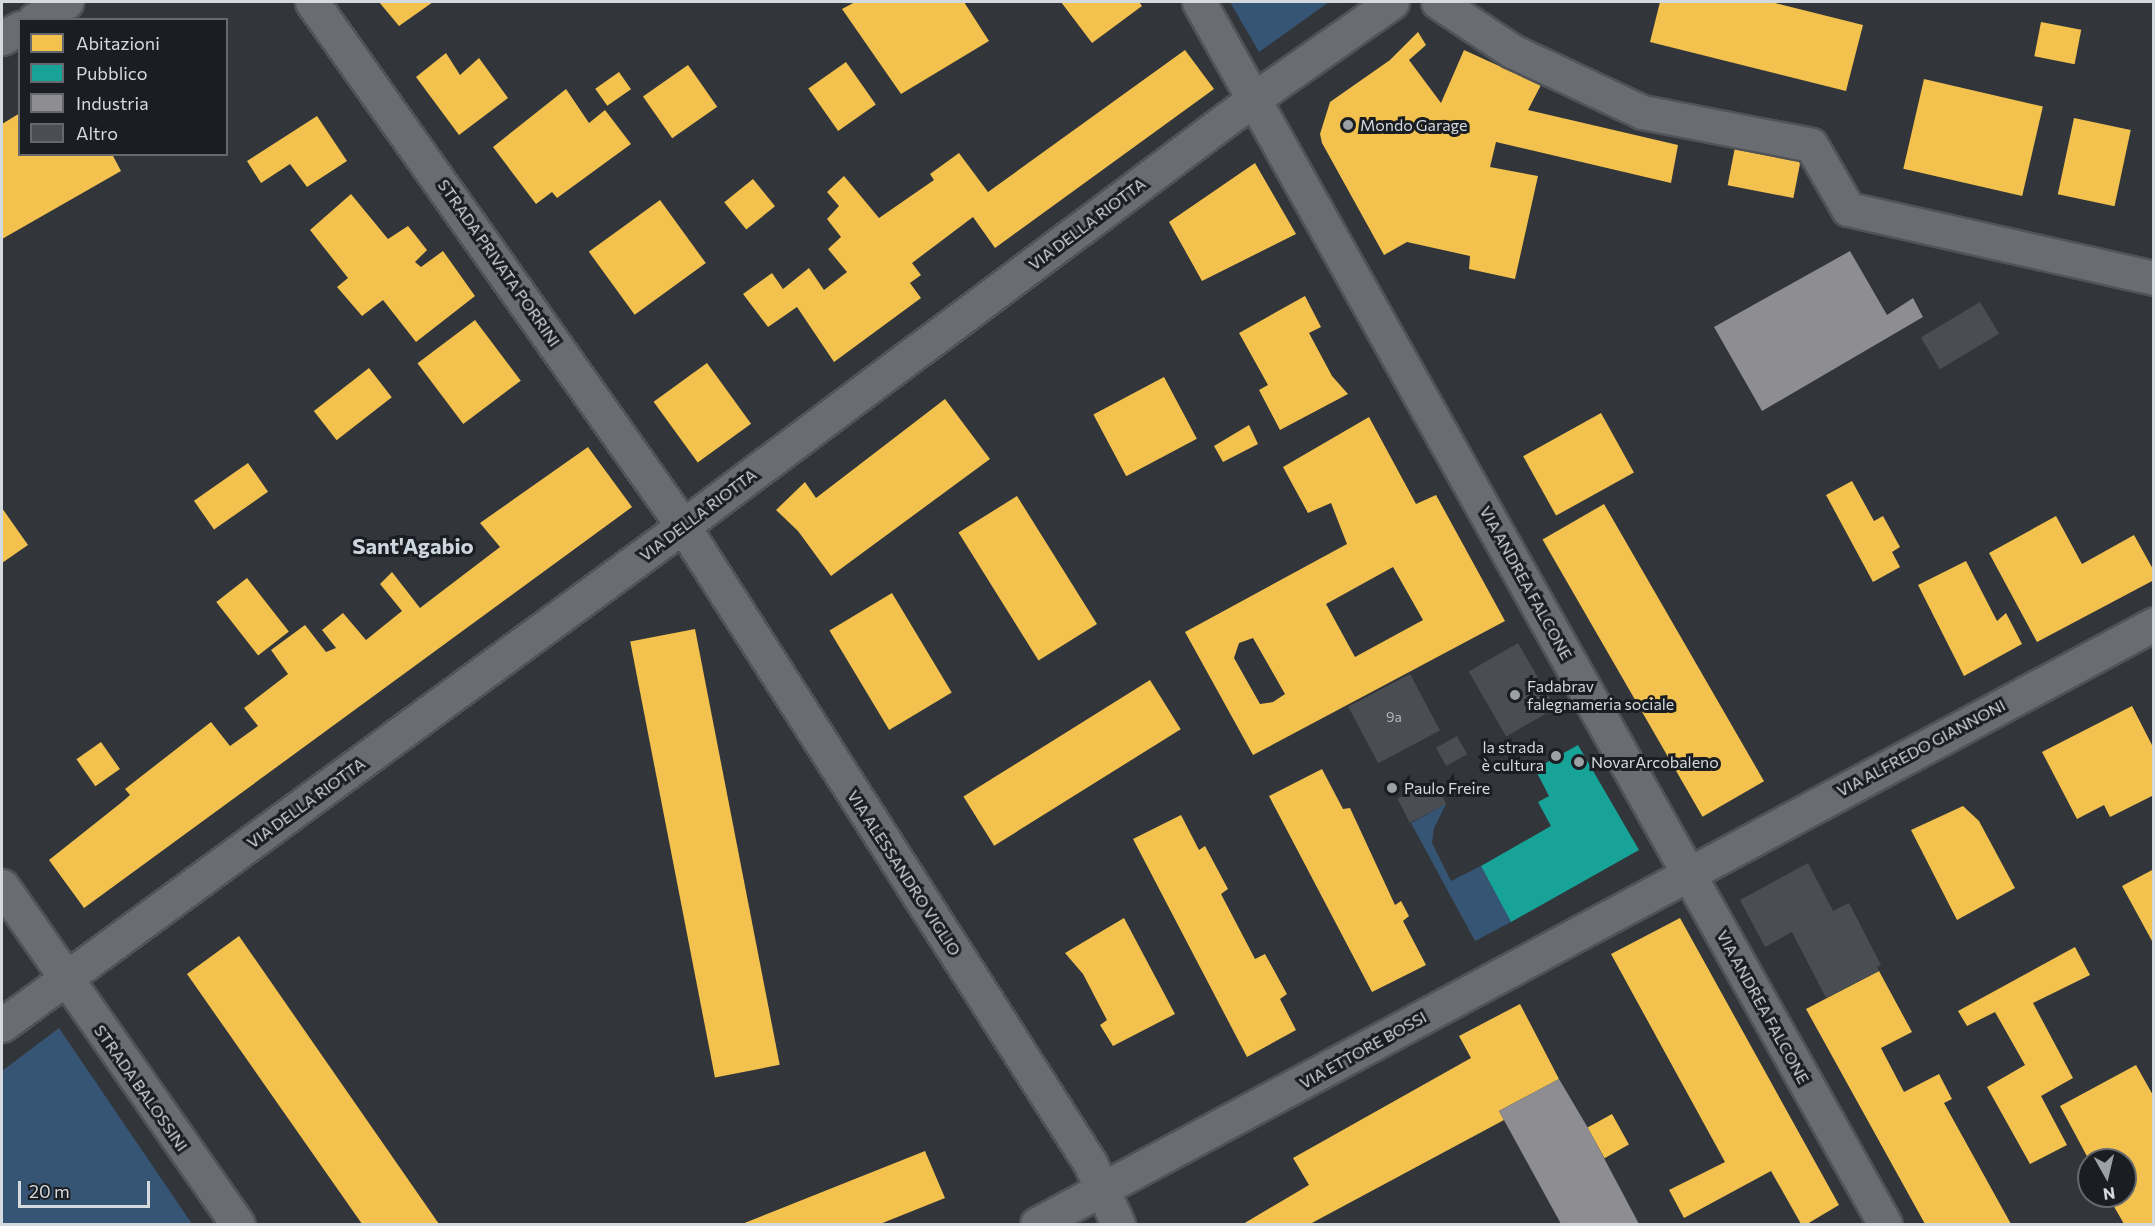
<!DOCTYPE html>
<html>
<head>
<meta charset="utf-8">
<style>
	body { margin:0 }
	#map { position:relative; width:2155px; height:1226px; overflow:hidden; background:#32363a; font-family:Commissioner,sans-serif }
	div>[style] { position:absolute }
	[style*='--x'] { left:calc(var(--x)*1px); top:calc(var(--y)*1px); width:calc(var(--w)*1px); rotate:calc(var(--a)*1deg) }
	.green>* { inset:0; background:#365473 }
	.homes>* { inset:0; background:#f2c14e; transform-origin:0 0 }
	.public>* { inset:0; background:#17a398 }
	.industry>* { inset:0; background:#8d8d92 }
	.building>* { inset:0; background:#4a4d51; transform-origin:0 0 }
	.roads { filter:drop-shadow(2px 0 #505357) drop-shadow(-2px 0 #505357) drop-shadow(0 2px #505357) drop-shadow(0 -2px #505357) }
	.minor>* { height:33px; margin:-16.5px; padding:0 16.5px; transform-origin:16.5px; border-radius:16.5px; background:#696c70 }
	.dots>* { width:16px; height:16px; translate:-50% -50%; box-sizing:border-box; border:3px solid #1a1d21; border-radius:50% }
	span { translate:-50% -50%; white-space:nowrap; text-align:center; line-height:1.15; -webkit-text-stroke:6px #1a1d21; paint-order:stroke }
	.number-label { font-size:14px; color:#b2b7bc }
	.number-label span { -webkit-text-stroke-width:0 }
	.poi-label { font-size:16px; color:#d5dadf }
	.left { translate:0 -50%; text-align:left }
	.right { translate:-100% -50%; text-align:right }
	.street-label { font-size:16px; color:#d5dadf }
	.district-label { font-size:22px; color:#cdd6df; font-weight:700 }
	.frame { position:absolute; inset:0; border:3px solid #d5dadf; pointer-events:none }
	.legend { position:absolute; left:18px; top:18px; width:210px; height:138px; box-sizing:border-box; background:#1a1d21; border:2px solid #65696d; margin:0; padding:8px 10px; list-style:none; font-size:18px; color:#d5dadf }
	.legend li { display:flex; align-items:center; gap:12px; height:30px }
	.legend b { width:30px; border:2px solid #65696d }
	.north { position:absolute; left:2077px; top:1148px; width:60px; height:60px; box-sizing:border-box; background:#1a1d21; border:2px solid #65696d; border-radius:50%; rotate:172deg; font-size:16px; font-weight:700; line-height:24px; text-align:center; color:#d5dadf }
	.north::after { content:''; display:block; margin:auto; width:21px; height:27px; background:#9ca1a5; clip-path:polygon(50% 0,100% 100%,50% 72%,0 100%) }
	.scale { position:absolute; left:18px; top:1181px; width:132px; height:27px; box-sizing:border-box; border:3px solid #d5dadf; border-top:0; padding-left:8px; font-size:18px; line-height:21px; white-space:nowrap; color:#d5dadf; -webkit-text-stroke:4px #1a1d21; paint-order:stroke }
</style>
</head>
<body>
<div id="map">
	<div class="green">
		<div style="clip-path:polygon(1230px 2px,1329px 2px,1259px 52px)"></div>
		<div style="clip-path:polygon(1446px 804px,1434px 828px,1432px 843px,1451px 881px,1481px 866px,1511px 922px,1475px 941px,1411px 823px)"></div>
		<div style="clip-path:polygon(59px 1028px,192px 1224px,2px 1224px,2px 1071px)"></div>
	</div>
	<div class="homes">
		<div style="clip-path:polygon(379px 2px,433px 2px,399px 26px)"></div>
		<div style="clip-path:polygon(855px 2px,964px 2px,989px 41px,901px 94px,842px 9px)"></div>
		<div style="clip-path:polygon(1061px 2px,1139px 2px,1142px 6px,1092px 43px)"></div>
		<div style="clip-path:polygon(1660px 2px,1771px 2px,1863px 25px,1846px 91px,1650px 42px)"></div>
		<div style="left:2041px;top:22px;width:41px;height:35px;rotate:11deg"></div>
		<div style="clip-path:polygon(1418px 32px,1426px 45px,1409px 60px,1441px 103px,1464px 50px,1541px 85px,1528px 110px,1678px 145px,1671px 183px,1496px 142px,1490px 167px,1538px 176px,1515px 279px,1469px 269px,1470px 256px,1407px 242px,1384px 255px,1322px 143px,1320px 134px,1330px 102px,1390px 60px)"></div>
		<div style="clip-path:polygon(1185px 50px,1214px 89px,995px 248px,973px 217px,912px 263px,921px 275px,910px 283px,921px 298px,834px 362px,797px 307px,768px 327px,743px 294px,772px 273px,783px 289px,809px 268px,824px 290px,847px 272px,828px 249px,841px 237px,827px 219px,839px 206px,827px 192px,844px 176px,879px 218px,934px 180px,930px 174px,959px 153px,988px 192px)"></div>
		<div style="clip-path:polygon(446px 53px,460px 75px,479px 58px,508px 98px,459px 135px,416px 77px)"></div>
		<div style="left:846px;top:62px;width:52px;height:46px;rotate:55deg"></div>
		<div style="left:688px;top:65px;width:51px;height:55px;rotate:55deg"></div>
		<div style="left:619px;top:72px;width:21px;height:29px;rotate:55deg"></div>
		<div style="left:1924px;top:79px;width:122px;height:92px;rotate:13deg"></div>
		<div style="clip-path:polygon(566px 89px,589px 123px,605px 110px,631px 144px,557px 198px,552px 192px,536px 204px,493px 147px)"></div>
		<div style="clip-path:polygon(20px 113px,20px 154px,112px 154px,121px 171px,2px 239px,2px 124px)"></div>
		<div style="clip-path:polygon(317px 116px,347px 161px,307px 187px,290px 164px,261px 183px,247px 161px)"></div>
		<div style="left:2074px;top:118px;width:58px;height:78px;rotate:12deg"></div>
		<div style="left:1736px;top:142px;width:67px;height:44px;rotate:11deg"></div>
		<div style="clip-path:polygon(1255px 163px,1296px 234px,1202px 281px,1169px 222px)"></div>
		<div style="left:753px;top:179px;width:35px;height:37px;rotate:51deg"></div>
		<div style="clip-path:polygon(351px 194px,388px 239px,408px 226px,427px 250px,415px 262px,421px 267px,443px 251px,475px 296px,416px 342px,383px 300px,362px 316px,337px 287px,348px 278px,310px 230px)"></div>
		<div style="left:660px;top:200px;width:78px;height:88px;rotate:54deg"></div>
		<div style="clip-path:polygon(1305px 296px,1321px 327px,1309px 333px,1332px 376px,1348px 394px,1280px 430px,1259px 390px,1268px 385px,1239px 333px)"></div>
		<div style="left:475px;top:320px;width:76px;height:72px;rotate:53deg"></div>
		<div style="left:707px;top:363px;width:75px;height:66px;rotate:54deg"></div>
		<div style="left:369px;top:368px;width:37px;height:70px;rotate:52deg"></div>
		<div style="left:1164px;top:377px;width:70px;height:80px;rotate:62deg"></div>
		<div style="clip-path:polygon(945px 399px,990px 459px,831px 576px,798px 531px,776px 510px,805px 482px,816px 498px)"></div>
		<div style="left:1601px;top:413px;width:68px;height:89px;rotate:61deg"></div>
		<div style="clip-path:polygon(evenodd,1369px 417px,1416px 504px,1436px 495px,1505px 621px,1253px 755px,1185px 632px,1347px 544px,1331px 503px,1308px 513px,1283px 467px,1369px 417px,1393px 567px,1423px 620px,1355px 657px,1326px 604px,1393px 567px,1369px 417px,1253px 638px,1285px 694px,1273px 702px,1260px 704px,1234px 658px,1239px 643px,1253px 638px)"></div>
		<div style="clip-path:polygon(1249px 425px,1258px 444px,1223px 462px,1214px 446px)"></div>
		<div style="clip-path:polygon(588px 447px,632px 507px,84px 908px,49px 860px,122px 802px,130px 795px,125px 789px,211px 722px,230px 746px,258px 726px,244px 708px,288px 674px,271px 650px,305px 625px,326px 652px,336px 648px,322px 630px,343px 613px,366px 640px,402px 611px,380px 584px,392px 572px,420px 608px,500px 547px,480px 523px)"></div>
		<div style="left:248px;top:463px;width:35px;height:66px;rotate:55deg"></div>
		<div style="clip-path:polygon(1852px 481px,1874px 521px,1883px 516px,1900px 547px,1892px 552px,1900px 567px,1873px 582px,1826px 495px)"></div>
		<div style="left:1017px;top:496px;width:151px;height:69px;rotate:58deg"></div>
		<div style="left:1604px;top:504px;width:320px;height:71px;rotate:60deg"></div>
		<div style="clip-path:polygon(2px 508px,28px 545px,2px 563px)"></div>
		<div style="clip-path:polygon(2056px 516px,2082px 564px,2134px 535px,2154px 571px,2154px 580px,2037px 642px,1989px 553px)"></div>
		<div style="clip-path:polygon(1966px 561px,1997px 621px,2006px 613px,2022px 644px,1964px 676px,1918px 585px)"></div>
		<div style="left:247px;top:578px;width:68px;height:39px;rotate:52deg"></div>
		<div style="left:892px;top:593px;width:116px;height:73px;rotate:59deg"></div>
		<div style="left:695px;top:629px;width:444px;height:66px;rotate:79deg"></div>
		<div style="left:1150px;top:680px;width:58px;height:220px;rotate:58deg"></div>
		<div style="clip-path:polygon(2132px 706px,2154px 749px,2154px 795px,2110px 817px,2104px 805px,2077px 819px,2042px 752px)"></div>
		<div style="left:101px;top:742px;width:33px;height:30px;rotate:55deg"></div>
		<div style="clip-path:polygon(1322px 769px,1343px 809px,1350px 808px,1395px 905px,1401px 901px,1409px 916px,1403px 921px,1426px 965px,1372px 992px,1269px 796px)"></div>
		<div style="clip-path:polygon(1963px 806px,1979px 821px,2015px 888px,1957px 920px,1911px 830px)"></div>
		<div style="clip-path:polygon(1181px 815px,1199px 850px,1205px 846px,1228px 889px,1221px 894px,1255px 959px,1265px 954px,1287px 994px,1280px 999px,1296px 1030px,1247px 1057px,1133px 839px)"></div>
		<div style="clip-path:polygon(2154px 869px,2154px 940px,2152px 941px,2122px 886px)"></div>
		<div style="clip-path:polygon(1124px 918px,1175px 1014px,1113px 1046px,1100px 1025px,1107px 1020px,1083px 974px,1065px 953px)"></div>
		<div style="clip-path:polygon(1680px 918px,1839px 1205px,1807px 1224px,1801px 1224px,1771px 1171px,1684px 1218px,1669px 1190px,1725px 1162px,1611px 954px)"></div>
		<div style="clip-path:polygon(239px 936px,439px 1224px,362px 1224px,187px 974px)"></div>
		<div style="clip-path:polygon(2075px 947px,2090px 975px,2033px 1003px,2073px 1078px,2041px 1096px,2067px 1145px,2030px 1164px,1987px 1087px,2025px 1065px,1995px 1012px,1967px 1026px,1958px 1011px)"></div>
		<div style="clip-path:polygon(1879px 971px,1912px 1032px,1881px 1048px,1904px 1092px,1939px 1074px,1952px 1099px,1944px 1103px,2011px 1224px,1925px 1224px,1806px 1009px)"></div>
		<div style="clip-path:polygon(1520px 1004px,1559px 1079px,1499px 1111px,1504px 1120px,1310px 1224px,1243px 1224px,1309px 1185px,1293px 1158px,1471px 1058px,1459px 1036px)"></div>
		<div style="clip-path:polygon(2136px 1065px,2154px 1097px,2154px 1224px,2124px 1224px,2108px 1196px,2125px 1196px,2125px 1160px,2089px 1160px,2060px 1106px)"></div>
		<div style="left:1612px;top:1114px;width:35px;height:28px;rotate:61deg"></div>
		<div style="clip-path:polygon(925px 1151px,945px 1198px,880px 1224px,742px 1224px)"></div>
	</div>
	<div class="public">
		<div style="clip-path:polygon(1578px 745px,1639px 850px,1511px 922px,1481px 866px,1551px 826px,1538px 802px,1549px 796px,1535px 769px)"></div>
	</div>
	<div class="industry">
		<div style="clip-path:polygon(1850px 251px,1887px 315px,1913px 298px,1923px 317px,1762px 411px,1714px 327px)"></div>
		<div style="clip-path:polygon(1559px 1079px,1588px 1128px,1639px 1224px,1561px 1224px,1499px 1111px)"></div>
	</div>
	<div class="building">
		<div style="left:1980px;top:302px;width:37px;height:69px;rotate:59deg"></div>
		<div style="left:1518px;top:643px;width:75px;height:57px;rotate:60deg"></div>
		<div style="left:1410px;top:674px;width:64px;height:70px;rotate:62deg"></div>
		<div style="left:1457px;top:736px;width:21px;height:24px;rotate:61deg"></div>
		<div style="left:1434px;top:780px;width:27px;height:41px;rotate:63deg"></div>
		<div style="clip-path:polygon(1808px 863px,1833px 911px,1849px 903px,1881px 965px,1877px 967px,1879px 971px,1826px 998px,1792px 932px,1765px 947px,1740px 900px)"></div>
	</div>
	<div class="roads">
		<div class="minor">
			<div style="--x:312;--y:2;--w:642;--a:54.7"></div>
			<div style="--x:683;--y:526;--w:756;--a:57.42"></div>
			<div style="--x:1090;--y:1163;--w:67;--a:65.3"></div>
			<div style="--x:1199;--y:2;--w:1401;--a:60.69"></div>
			<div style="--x:1438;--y:2;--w:89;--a:33.5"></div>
			<div style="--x:1512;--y:51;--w:144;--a:25.1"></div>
			<div style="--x:1642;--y:112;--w:172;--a:11"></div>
			<div style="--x:1811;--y:145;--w:74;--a:60"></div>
			<div style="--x:1848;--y:209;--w:314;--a:12.7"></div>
			<div style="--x:34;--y:20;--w:37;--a:-29"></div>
			<div style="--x:2;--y:38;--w:21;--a:-29"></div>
			<div style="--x:2;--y:886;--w:412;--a:55.1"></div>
			<div style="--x:2;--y:1025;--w:844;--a:-36.23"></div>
			<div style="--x:683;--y:526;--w:714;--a:-36.81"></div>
			<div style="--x:1255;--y:98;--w:167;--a:-35"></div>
			<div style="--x:1037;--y:1224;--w:1268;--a:-28.24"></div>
		</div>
	</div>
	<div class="dots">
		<div style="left:1348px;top:125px;background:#9ca1a5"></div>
		<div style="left:1515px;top:695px;background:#9ca1a5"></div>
		<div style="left:1556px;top:756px;background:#9ca1a5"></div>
		<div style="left:1579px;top:762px;background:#9ca1a5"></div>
		<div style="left:1392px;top:788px;background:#9ca1a5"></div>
	</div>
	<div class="number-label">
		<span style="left:1394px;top:717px">9a</span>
	</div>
	<div class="poi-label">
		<span class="left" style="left:1360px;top:125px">Mondo Garage</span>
		<span class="left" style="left:1527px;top:695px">Fadabrav<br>falegnameria sociale</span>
		<span class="right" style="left:1544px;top:756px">la strada<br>è cultura</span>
		<span class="left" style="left:1591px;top:762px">NovarArcobaleno</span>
		<span class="left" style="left:1404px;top:788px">Paulo Freire</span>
	</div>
	<div class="street-label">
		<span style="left:1087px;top:224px;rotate:-37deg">VIA DELLA RIOTTA</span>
		<span style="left:499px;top:263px;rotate:55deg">STRADA PRIVATA PORRINI</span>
		<span style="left:698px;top:515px;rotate:-37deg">VIA DELLA RIOTTA</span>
		<span style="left:1526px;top:583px;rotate:61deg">VIA ANDREA FALCONE</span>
		<span style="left:1921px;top:748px;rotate:-28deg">VIA ALFREDO GIANNONI</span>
		<span style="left:306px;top:803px;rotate:-36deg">VIA DELLA RIOTTA</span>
		<span style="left:904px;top:873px;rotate:57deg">VIA ALESSANDRO VIGLIO</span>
		<span style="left:1763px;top:1007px;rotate:61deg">VIA ANDREA FALCONE</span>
		<span style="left:1363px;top:1050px;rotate:-29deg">VIA ETTORE BOSSI</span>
		<span style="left:141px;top:1088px;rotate:55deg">STRADA BALOSSINI</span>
	</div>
	<div class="district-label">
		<span style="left:413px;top:546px">Sant'Agabio</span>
	</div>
	<div class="frame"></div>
	<ul class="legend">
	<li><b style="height:16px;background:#f2c14e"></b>Abitazioni</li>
	<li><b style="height:16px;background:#17a398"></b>Pubblico</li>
	<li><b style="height:16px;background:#8d8d92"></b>Industria</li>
	<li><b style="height:16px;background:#4a4d51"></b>Altro</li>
	</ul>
	<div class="north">N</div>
	<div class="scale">20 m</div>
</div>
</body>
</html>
